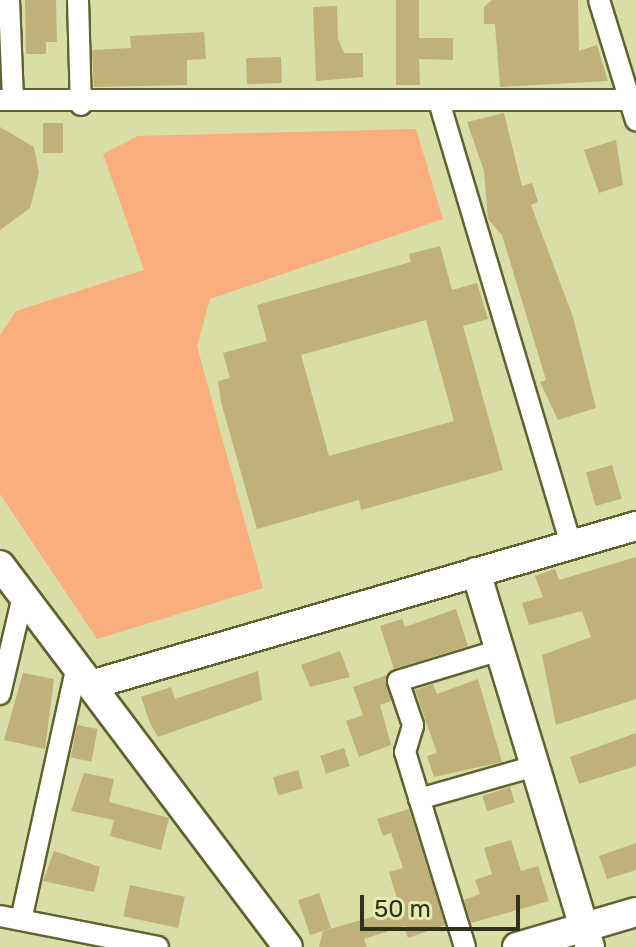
<!DOCTYPE html>
<html>
<head>
<meta charset="utf-8">
<style>
	body { margin:0 }
	#map { position:relative; width:636px; height:947px; overflow:hidden; background:#d8dea6; font-family:Rubik,sans-serif }
	div>[style] { position:absolute }
	[style*='--x'] { left:calc(var(--x)*1px); top:calc(var(--y)*1px); width:calc(var(--w)*1px); rotate:calc(var(--a)*1deg) }
	.green>* { inset:0; background:#faae7e }
	.building>* { inset:0; background:#c0b079; transform-origin:0 0 }
	.roads { filter:drop-shadow(2px 0 #5f632f) drop-shadow(-2px 0 #5f632f) drop-shadow(0 2px #5f632f) drop-shadow(0 -2px #5f632f) }
	.street>* { height:20px; margin:-10px; padding:0 10px; transform-origin:10px; border-radius:10px; background:#fff }
	.secondary>* { height:28px; margin:-14px; padding:0 14px; transform-origin:14px; border-radius:14px; background:#fff }
	span { translate:-50% -50%; white-space:nowrap; text-align:center; line-height:1.15; -webkit-text-stroke:6px #e5ecb2; paint-order:stroke }
	.scale { position:absolute; left:360px; top:895px; width:160px; height:36px; box-sizing:border-box; border:4px solid #2f311a; border-top:0; padding-left:10px; font-size:24px; line-height:28px; white-space:nowrap; color:#2f311a; -webkit-text-stroke:6px #e5ecb2; paint-order:stroke }
</style>
</head>
<body>
<div id="map">
	<div class="green">
		<div style="clip-path:polygon(416px 129px,443px 219px,210px 299px,197px 346px,263px 588px,97px 639px,0 494px,0 335px,16px 311px,144px 270px,103px 154px,138px 136px)"></div>
	</div>
	<div class="building">
		<div style="clip-path:polygon(25px 0,56px 0,57px 42px,46px 42px,46px 54px,26px 54px)"></div>
		<div style="clip-path:polygon(396px 0,419px 0,419px 38px,453px 38px,453px 60px,419px 59px,420px 85px,396px 85px)"></div>
		<div style="clip-path:polygon(492px 0,578px 0,579px 51px,597px 45px,608px 81px,500px 87px,495px 24px,484px 24px,484px 7px)"></div>
		<div style="clip-path:polygon(337px 6px,338px 39px,344px 53px,363px 53px,363px 77px,316px 81px,313px 7px)"></div>
		<div style="clip-path:polygon(204px 32px,206px 59px,187px 60px,187px 85px,94px 87px,92px 50px,131px 48px,130px 36px)"></div>
		<div style="left:281px;top:57px;width:26px;height:35px;rotate:88deg"></div>
		<div style="clip-path:polygon(504px 113px,522px 186px,532px 183px,538px 202px,531px 205px,573px 317px,596px 408px,558px 420px,540px 382px,546px 380px,502px 235px,488px 219px,484px 171px,467px 122px)"></div>
		<div style="left:43px;top:123px;width:20px;height:30px"></div>
		<div style="clip-path:polygon(0 127px,34px 147px,39px 173px,30px 208px,0 230px)"></div>
		<div style="clip-path:polygon(616px 140px,623px 185px,599px 193px,584px 150px)"></div>
		<div style="clip-path:polygon(evenodd,440px 246px,452px 290px,477px 283px,488px 319px,463px 326px,503px 470px,361px 510px,359px 500px,257px 529px,221px 402px,218px 381px,230px 378px,223px 353px,267px 341px,257px 305px,411px 262px,409px 254px,440px 246px,426px 320px,454px 421px,329px 456px,301px 355px,426px 320px)"></div>
		<div style="left:612px;top:465px;width:35px;height:27px;rotate:74deg"></div>
		<div style="clip-path:polygon(636px 557px,636px 699px,556px 725px,542px 655px,591px 637px,582px 611px,529px 625px,522px 603px,543px 597px,535px 576px,555px 569px,559px 580px)"></div>
		<div style="clip-path:polygon(456px 609px,468px 646px,394px 669px,380px 626px,402px 619px,405px 627px)"></div>
		<div style="clip-path:polygon(340px 651px,350px 677px,310px 687px,301px 665px)"></div>
		<div style="clip-path:polygon(258px 671px,262px 700px,158px 737px,150px 723px,141px 697px,171px 687px,175px 699px)"></div>
		<div style="clip-path:polygon(23px 673px,54px 679px,45px 749px,4px 740px)"></div>
		<div style="clip-path:polygon(387px 675px,391px 701px,380px 705px,391px 745px,359px 757px,346px 721px,363px 715px,353px 687px)"></div>
		<div style="clip-path:polygon(478px 679px,502px 762px,434px 777px,427px 756px,437px 753px,415px 690px,433px 684px,437px 694px)"></div>
		<div style="left:77px;top:725px;width:21px;height:33px;rotate:11deg"></div>
		<div style="clip-path:polygon(636px 733px,636px 766px,579px 784px,570px 757px)"></div>
		<div style="left:344px;top:748px;width:19px;height:25px;rotate:72deg"></div>
		<div style="left:298px;top:770px;width:19px;height:26px;rotate:74deg"></div>
		<div style="clip-path:polygon(84px 773px,114px 779px,109px 802px,169px 818px,161px 850px,110px 836px,114px 820px,71px 811px)"></div>
		<div style="left:510px;top:787px;width:16px;height:29px;rotate:72deg"></div>
		<div style="clip-path:polygon(409px 809px,445px 925px,408px 938px,404px 926px,364px 939px,367px 947px,319px 947px,323px 931px,400px 909px,389px 872px,403px 868px,391px 833px,383px 836px,377px 819px)"></div>
		<div style="clip-path:polygon(511px 840px,521px 871px,538px 866px,549px 901px,471px 923px,464px 900px,480px 894px,475px 880px,492px 874px,484px 848px)"></div>
		<div style="clip-path:polygon(636px 843px,636px 870px,607px 879px,599px 856px)"></div>
		<div style="clip-path:polygon(54px 851px,100px 867px,94px 892px,43px 881px)"></div>
		<div style="left:130px;top:885px;width:56px;height:32px;rotate:12deg"></div>
		<div style="left:319px;top:893px;width:37px;height:22px;rotate:71deg"></div>
	</div>
	<div class="roads">
		<div class="street">
			<div style="--x:9;--y:0;--w:99;--a:87.7"></div>
			<div style="--x:78;--y:0;--w:105;--a:88.4"></div>
			<div style="--x:599;--y:0;--w:126;--a:72.9"></div>
			<div style="--x:0;--y:100;--w:629;--a:0"></div>
			<div style="--x:440;--y:105;--w:459;--a:73.4"></div>
			<div style="--x:0;--y:694;--w:101;--a:-76.8"></div>
			<div style="--x:419;--y:799;--w:121;--a:-15.9"></div>
			<div style="--x:0;--y:916;--w:161;--a:11.1"></div>
			<div style="--x:21;--y:920;--w:261;--a:-77.6"></div>
			<div style="--x:465;--y:947;--w:204;--a:-107.1"></div>
			<div style="--x:405;--y:752;--w:28;--a:-73"></div>
			<div style="--x:413;--y:725;--w:46;--a:-108.8"></div>
			<div style="--x:398;--y:681;--w:107;--a:-16.9"></div>
		</div>
		<div class="secondary">
			<div style="--x:0;--y:565;--w:478;--a:53"></div>
			<div style="--x:476;--y:572;--w:392;--a:73.1"></div>
			<div style="--x:94;--y:684;--w:565;--a:-16.25"></div>
			<div style="--x:517;--y:947;--w:124;--a:-16.4"></div>
		</div>
	</div>
	<div class="scale">50 m</div>
</div>
</body>
</html>
